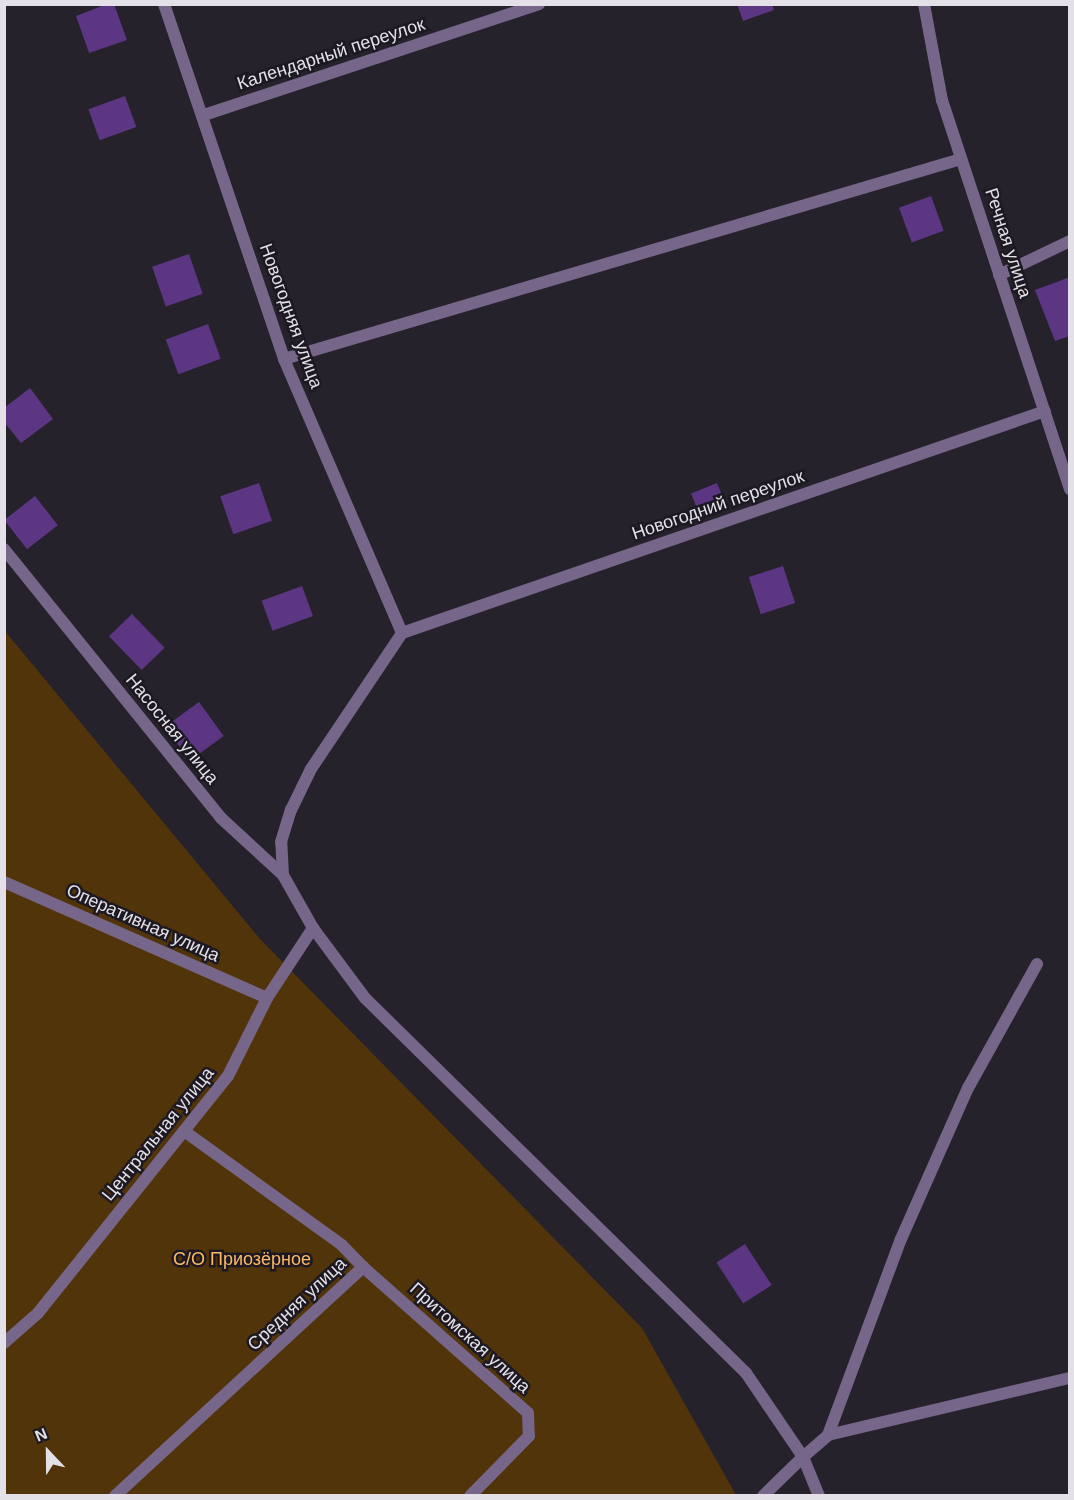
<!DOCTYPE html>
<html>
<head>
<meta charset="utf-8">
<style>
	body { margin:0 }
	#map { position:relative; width:1074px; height:1500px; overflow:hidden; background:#26222c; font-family:Helvetica,sans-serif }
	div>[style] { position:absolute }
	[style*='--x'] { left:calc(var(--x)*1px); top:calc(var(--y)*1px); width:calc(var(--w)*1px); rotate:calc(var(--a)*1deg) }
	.green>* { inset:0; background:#52340a }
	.building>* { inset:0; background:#5c3583; transform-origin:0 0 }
	.lane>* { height:12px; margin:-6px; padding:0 6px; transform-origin:6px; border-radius:6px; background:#76668a }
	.street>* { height:12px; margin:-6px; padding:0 6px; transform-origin:6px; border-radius:6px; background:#76668a }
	span { translate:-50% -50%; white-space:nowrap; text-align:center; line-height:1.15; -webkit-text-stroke:5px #1d1922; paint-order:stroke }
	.street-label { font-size:18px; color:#e3e1e7 }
	.park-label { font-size:18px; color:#fbb865 }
	.frame { position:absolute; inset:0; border:6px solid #e3e1e7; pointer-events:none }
	.north { position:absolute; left:18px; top:1422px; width:60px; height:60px; -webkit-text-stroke:4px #1d1922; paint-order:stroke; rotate:338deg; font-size:16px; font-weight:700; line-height:24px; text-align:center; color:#e3e1e7 }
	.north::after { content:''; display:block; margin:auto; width:21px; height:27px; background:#e3e1e7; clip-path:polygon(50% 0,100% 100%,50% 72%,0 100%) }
</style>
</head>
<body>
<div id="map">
	<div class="green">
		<div style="clip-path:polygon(4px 630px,260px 939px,642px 1328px,736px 1495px,5px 1495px)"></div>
	</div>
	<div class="building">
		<div style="clip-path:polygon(107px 4px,114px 4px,127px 40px,89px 53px,76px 16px)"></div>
		<div style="clip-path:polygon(737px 4px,772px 4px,774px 10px,743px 21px)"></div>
		<div style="left:125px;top:96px;width:33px;height:39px;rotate:70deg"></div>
		<div style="left:931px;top:196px;width:37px;height:34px;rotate:70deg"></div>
		<div style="left:189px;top:254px;width:42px;height:39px;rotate:71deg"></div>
		<div style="clip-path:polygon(1070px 277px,1070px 336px,1055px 341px,1035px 290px)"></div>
		<div style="left:208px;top:324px;width:37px;height:45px;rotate:70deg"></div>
		<div style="clip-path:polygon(30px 388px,53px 419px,21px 443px,4px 422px,4px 408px)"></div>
		<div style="left:259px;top:483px;width:40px;height:41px;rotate:71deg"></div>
		<div style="left:717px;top:483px;width:24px;height:28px;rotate:68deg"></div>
		<div style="left:35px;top:496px;width:37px;height:39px;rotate:52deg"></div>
		<div style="left:783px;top:566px;width:39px;height:36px;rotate:72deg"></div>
		<div style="left:302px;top:586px;width:32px;height:43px;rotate:70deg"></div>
		<div style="left:132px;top:614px;width:47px;height:32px;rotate:46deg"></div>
		<div style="left:199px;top:702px;width:42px;height:42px;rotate:54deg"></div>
		<div style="left:745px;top:1244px;width:49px;height:34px;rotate:57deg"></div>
	</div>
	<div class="lane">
		<div style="--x:828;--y:1435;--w:209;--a:-69.6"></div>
		<div style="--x:901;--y:1239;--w:165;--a:-66.1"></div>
		<div style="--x:968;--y:1088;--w:142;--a:-60.9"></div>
		<div style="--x:803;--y:1457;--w:33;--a:-41"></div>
		<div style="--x:828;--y:1435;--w:249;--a:-13.3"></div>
	</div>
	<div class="street">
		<div style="--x:164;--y:4;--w:375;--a:71.3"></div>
		<div style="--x:284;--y:359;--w:298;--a:66.7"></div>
		<div style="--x:924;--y:4;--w:98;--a:79.4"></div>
		<div style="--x:942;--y:100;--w:410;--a:71.8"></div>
		<div style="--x:204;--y:115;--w:353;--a:-18.3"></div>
		<div style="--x:999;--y:275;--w:79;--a:-25.6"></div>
		<div style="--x:284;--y:359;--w:706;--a:-16.46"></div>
		<div style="--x:4;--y:549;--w:346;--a:51.1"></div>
		<div style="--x:221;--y:818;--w:84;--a:42.6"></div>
		<div style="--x:283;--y:875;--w:61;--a:60.5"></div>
		<div style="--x:313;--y:928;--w:87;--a:53.4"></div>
		<div style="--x:365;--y:998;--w:535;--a:44.55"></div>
		<div style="--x:746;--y:1373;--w:102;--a:55.8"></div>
		<div style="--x:803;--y:1457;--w:42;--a:67.7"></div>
		<div style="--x:402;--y:633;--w:680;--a:-19.05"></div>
		<div style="--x:283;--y:875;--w:33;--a:-93"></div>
		<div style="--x:281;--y:842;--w:34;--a:-73"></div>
		<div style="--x:291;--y:810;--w:46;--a:-64"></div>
		<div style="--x:311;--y:769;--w:164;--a:-56.2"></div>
		<div style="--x:4;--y:882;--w:287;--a:23.8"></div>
		<div style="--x:363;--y:1267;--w:220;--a:41.5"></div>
		<div style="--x:528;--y:1413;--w:23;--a:88"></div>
		<div style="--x:529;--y:1436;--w:84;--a:134.5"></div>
		<div style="--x:4;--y:1343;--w:45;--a:-41.4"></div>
		<div style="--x:38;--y:1313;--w:304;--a:-51.3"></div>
		<div style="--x:228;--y:1076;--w:87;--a:-63.4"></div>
		<div style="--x:267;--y:998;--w:84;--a:-56.7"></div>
		<div style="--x:115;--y:1496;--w:338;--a:-42.7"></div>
		<div style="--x:363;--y:1267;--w:30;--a:-134"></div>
		<div style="--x:342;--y:1245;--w:195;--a:-144.2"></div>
		<div style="--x:763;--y:1496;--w:56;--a:-44.3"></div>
	</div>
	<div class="street-label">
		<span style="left:331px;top:54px;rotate:-18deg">Календарный переулок</span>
		<span style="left:1008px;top:243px;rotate:72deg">Речная улица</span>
		<span style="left:291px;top:316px;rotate:70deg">Новогодняя улица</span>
		<span style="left:718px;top:505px;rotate:-19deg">Новогодний переулок</span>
		<span style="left:172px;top:729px;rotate:51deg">Насосная улица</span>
		<span style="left:143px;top:923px;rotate:24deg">Оперативная улица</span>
		<span style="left:158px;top:1134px;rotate:-51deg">Центральная улица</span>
		<span style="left:297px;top:1304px;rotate:-43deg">Средняя улица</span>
		<span style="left:470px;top:1338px;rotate:42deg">Притомская улица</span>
	</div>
	<div class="park-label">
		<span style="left:242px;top:1259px">С/О Приозёрное</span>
	</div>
	<div class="frame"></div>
	<div class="north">N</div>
</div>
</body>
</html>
